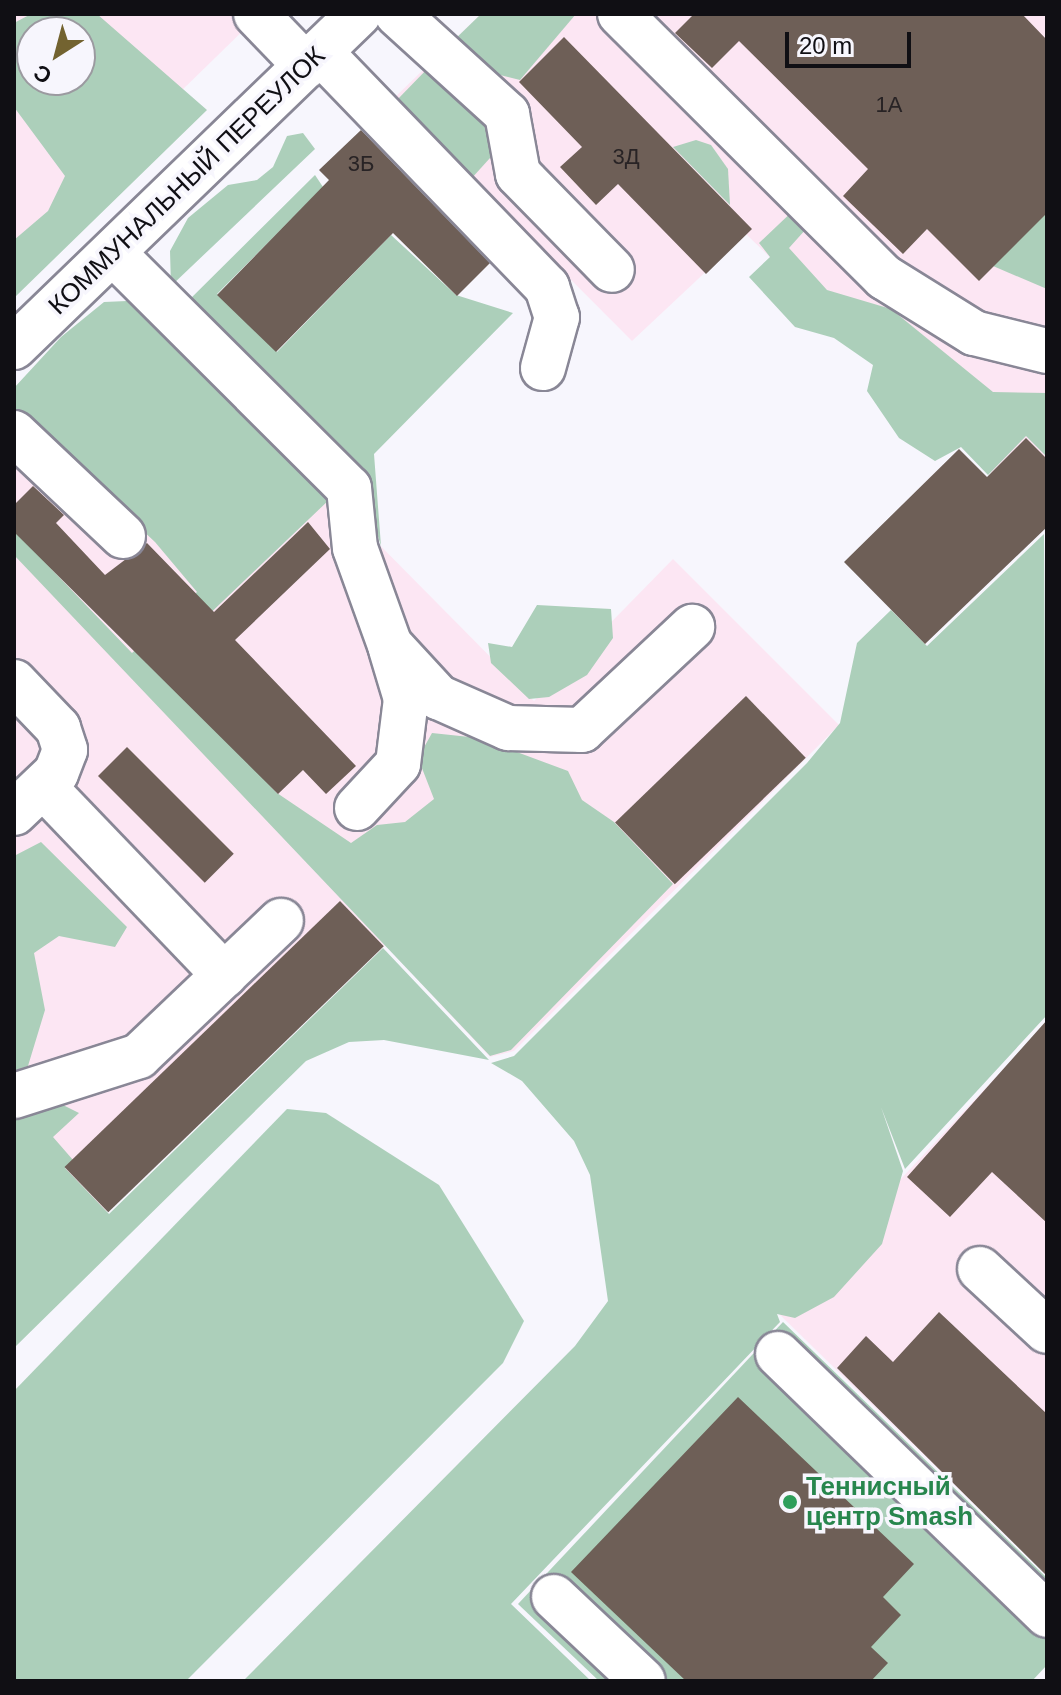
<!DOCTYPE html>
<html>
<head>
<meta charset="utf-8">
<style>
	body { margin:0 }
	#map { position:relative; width:1061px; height:1695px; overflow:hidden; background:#f7f6fd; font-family:Arial,sans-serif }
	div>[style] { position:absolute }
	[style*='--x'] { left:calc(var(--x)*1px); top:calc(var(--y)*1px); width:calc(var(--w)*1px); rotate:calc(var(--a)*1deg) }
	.industrial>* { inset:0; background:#fce6f3 }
	.green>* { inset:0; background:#accfba }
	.building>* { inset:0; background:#6e5f57; transform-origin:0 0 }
	.roads { filter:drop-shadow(2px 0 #898796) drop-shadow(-2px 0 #898796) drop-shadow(0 2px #898796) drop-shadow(0 -2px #898796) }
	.minor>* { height:44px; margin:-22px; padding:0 22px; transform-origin:22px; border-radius:22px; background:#fff }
	.dots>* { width:22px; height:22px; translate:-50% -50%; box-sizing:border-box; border:4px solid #f7f6fd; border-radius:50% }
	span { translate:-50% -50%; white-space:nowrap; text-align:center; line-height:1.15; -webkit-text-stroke:7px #f7f6fd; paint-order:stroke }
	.number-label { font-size:22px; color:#282325 }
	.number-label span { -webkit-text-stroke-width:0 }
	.street-label { font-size:26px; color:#100f14 }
	.leisure-label { font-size:26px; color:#27864d; font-weight:700 }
	.left { translate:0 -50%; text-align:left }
	.frame { position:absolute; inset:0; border:16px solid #100f14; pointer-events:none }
	.north { position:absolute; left:16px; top:16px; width:80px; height:80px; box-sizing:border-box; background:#f7f6fd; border:2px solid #9b9aa0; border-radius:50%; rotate:216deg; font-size:22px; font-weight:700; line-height:32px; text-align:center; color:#100f14 }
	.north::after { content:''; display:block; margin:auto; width:28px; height:36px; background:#736330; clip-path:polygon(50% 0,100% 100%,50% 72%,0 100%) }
	.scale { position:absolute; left:785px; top:32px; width:126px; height:36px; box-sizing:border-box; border:4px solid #100f14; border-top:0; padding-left:10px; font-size:24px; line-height:28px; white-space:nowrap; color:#100f14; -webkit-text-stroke:6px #f7f6fd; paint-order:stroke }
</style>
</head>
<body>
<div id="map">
	<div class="industrial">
		<div style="clip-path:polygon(evenodd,14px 14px,260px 14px,14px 254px,14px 14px,32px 32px,80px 32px,80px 80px,32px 80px,32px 32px)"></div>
		<div style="clip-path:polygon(481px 14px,1047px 14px,1047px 527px,746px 234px,632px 341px,392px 100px)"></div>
		<div style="clip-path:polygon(160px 323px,534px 701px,673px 559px,839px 725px,514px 1051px,490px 1057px,385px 945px,14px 1299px,14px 467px)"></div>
		<div style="clip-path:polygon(1047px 1022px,1047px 1575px,777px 1312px)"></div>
	</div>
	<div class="green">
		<div style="clip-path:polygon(evenodd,31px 14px,97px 14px,207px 110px,14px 298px,14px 240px,48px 211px,65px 176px,14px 107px,14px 23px,31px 14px,32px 32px,80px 32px,80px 80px,32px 80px,32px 32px)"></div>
		<div style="clip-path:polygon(481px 14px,576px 14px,520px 80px,484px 71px,449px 45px)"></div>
		<div style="clip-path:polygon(430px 66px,491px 134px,490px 158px,471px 179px,396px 101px)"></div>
		<div style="clip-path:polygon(303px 133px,315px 149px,171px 286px,170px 251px,188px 218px,228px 185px,257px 180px,273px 167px,287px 136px)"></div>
		<div style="clip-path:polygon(696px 140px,711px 145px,728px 169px,730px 205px,673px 147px)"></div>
		<div style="clip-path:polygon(315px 175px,323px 187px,217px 294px,277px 352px,391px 235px,456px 295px,513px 313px,374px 454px,381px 546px,360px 478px,181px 308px)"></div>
		<div style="clip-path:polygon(798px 206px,815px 219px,789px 248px,827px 290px,891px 309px,993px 392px,1047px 393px,1047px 457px,1026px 436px,988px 475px,961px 447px,935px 461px,899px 438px,867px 391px,873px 365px,834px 338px,795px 327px,749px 277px,770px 257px,759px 243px)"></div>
		<div style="clip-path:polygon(1047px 212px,1047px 289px,993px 266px)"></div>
		<div style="clip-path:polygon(127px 301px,160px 324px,331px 498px,155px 666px,277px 793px,351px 843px,377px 825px,405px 822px,434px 799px,418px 758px,432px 733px,479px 738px,568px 771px,582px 800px,614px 822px,673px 884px,511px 1050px,490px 1056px,14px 555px,14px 530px,132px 653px,197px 592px,155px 542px,14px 410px,14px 388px,61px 337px,104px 302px)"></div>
		<div style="clip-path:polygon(1044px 534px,1047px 1015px,905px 1169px,881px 1107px,903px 1171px,882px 1244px,834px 1297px,795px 1318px,777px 1314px,780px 1322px,511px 1604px,591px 1681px,243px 1681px,575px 1346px,608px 1301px,590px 1175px,574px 1141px,522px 1081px,491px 1063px,514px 1056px,807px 763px,840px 723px,857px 643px,891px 610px,927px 646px)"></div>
		<div style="clip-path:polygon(537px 605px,611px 609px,613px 638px,587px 675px,549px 697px,529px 699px,491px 663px,488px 643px,512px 647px)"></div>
		<div style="clip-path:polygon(41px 842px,127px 927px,115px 947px,59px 936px,34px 953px,45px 1010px,28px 1066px,14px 1071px,14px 856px)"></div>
		<div style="clip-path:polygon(383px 948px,489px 1060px,384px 1040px,349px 1042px,306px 1061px,14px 1348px,14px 1112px,59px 1103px,79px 1113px,53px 1137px,73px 1160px,65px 1168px,109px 1214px)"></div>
		<div style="clip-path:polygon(287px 1109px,326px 1113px,439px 1185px,524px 1321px,503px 1363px,186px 1681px,14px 1681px,14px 1391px)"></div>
		<div style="clip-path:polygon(783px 1322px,1047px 1578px,1047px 1665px,1032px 1681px,599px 1681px,518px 1604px)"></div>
	</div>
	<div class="building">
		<div style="clip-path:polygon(694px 14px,1022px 14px,1047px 40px,1047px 213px,979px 281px,927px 229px,903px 254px,843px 196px,868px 169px,739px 41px,712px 68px,675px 33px)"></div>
		<div style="clip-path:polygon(564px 37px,752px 229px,706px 274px,618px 184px,596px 205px,560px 167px,582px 147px,519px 82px)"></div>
		<div style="clip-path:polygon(361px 130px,490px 263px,457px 296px,393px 233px,276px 352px,217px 295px,329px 180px,319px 170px)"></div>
		<div style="clip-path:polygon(1026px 438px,1047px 459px,1047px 527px,925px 644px,844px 562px,959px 449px,987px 477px)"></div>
		<div style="clip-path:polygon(33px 486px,64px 515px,56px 523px,105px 575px,147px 543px,214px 612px,308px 522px,330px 549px,235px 640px,356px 766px,326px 794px,303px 770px,278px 794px,14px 532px,14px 505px)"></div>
		<div style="left:746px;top:696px;width:86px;height:182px;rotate:46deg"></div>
		<div style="left:127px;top:747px;width:151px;height:41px;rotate:45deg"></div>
		<div style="left:340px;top:901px;width:63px;height:383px;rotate:46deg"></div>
		<div style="clip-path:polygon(1047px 1020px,1047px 1223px,992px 1172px,950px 1217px,907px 1177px)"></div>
		<div style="clip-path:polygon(939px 1312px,1047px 1414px,1047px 1576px,837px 1368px,866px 1336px,893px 1362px)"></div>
		<div style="clip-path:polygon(738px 1397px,914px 1564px,883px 1597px,901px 1615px,871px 1647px,888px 1663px,871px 1681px,686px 1681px,571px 1572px)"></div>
	</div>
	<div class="roads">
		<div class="minor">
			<div style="--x:256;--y:14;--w:72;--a:46.1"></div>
			<div style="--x:397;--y:14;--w:149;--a:42.3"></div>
			<div style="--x:507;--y:114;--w:61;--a:79.6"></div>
			<div style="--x:518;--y:174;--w:134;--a:45.6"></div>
			<div style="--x:620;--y:14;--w:373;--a:44.9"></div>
			<div style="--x:884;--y:277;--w:106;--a:31.9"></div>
			<div style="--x:974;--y:333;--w:75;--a:13.9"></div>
			<div style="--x:320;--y:52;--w:327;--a:46"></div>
			<div style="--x:547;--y:287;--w:32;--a:72"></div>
			<div style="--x:557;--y:317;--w:53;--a:105.4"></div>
			<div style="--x:113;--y:253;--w:333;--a:44.9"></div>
			<div style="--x:349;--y:488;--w:60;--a:84.3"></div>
			<div style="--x:355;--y:548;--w:103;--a:70.2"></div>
			<div style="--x:390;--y:645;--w:71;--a:47.3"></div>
			<div style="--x:438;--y:697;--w:77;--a:23.9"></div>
			<div style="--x:508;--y:728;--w:74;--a:1.5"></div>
			<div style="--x:582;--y:730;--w:151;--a:-43.1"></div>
			<div style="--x:14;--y:347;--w:479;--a:-44"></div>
			<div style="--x:14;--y:433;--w:150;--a:43.4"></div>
			<div style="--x:14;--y:682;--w:64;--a:46.3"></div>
			<div style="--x:58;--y:728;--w:23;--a:72"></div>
			<div style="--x:65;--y:750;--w:25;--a:111"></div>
			<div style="--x:56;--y:773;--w:58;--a:136.4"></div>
			<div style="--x:43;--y:786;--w:262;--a:46.2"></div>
			<div style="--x:357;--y:808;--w:60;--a:-47"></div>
			<div style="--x:398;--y:764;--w:65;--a:-83"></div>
			<div style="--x:406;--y:699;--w:52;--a:-106.7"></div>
			<div style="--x:14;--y:1096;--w:131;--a:-17.7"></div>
			<div style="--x:139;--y:1056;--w:196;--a:-43.6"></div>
			<div style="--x:980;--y:1269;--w:91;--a:42.8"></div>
			<div style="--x:778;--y:1354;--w:375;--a:44.1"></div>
			<div style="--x:554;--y:1597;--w:122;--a:43.3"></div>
		</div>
	</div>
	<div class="dots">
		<div style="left:790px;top:1502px;background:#2e9e5b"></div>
	</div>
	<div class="number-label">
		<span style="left:889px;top:105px">1А</span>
		<span style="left:626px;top:157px">3Д</span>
		<span style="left:361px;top:164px">3Б</span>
	</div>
	<div class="street-label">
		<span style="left:187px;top:181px;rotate:-44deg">КОММУНАЛЬНЫЙ ПЕРЕУЛОК</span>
	</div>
	<div class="leisure-label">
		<span class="left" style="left:806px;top:1502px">Теннисный<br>центр Smash</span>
	</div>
	<div class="frame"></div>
	<div class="north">С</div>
	<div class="scale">20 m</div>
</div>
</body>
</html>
